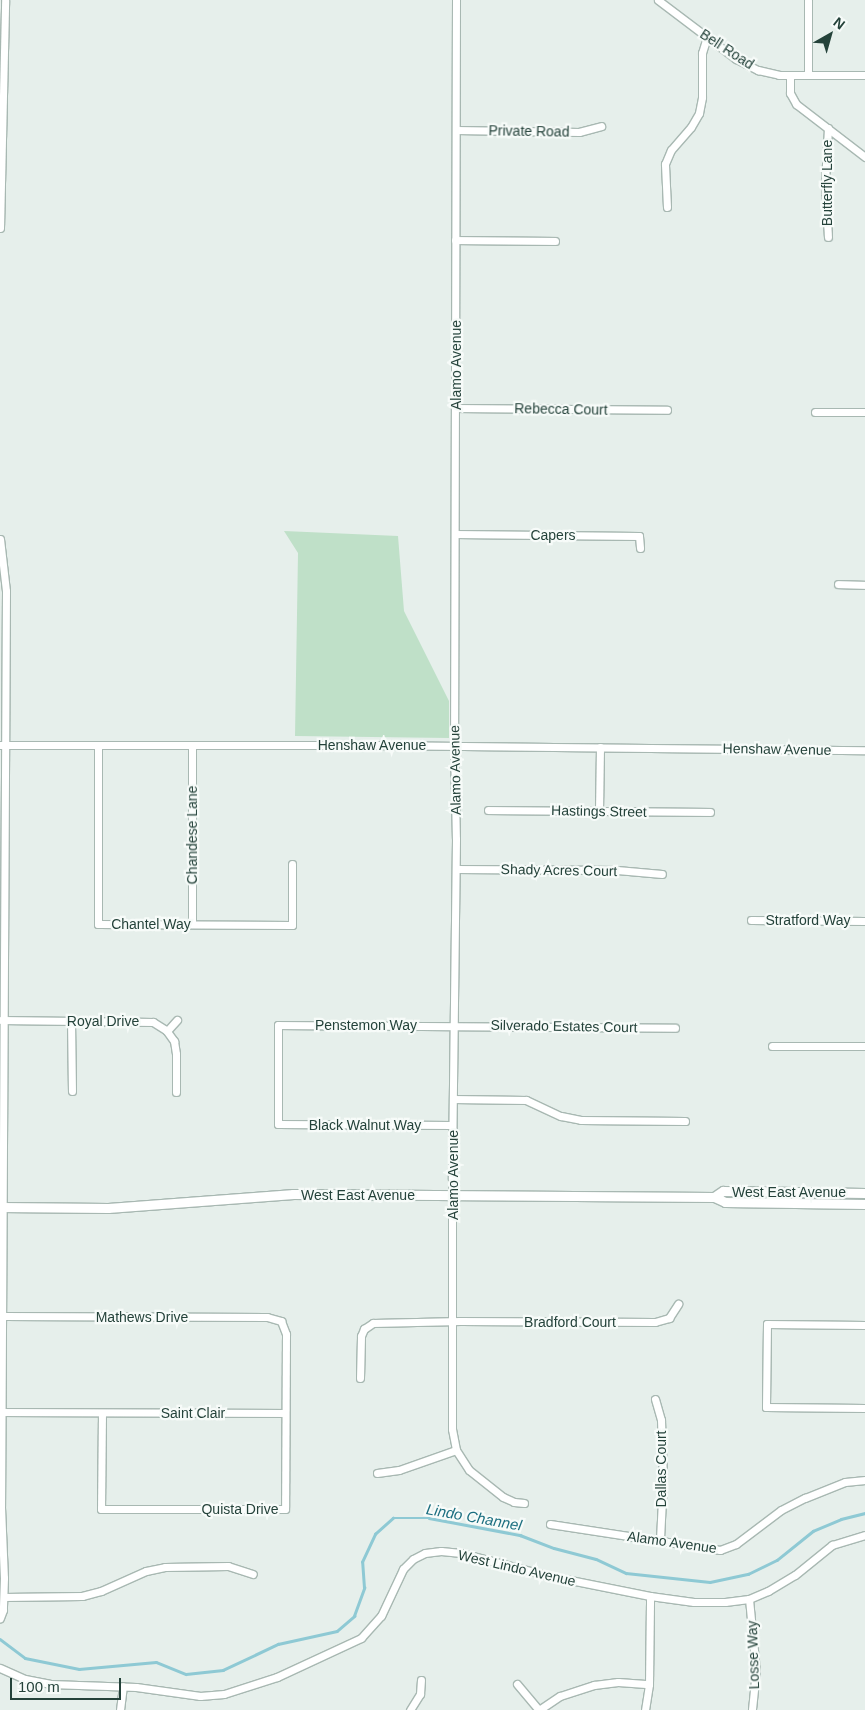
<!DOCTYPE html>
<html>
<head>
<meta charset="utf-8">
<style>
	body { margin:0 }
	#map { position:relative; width:865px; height:1710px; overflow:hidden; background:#e6efeb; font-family:Arial,sans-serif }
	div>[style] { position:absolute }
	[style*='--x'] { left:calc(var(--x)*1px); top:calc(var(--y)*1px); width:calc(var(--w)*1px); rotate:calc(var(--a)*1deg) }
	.green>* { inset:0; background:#bfe0c8 }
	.stream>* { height:2.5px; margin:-1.25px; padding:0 1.25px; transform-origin:1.25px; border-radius:1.25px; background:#8ec9d4 }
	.roads { filter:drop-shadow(1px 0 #a8b8b2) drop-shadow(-1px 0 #a8b8b2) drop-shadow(0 1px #a8b8b2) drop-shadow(0 -1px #a8b8b2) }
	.street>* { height:7px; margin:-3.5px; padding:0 3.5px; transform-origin:3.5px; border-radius:3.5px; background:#fff }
	.secondary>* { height:9px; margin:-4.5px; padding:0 4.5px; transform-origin:4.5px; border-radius:4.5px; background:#fff }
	span { translate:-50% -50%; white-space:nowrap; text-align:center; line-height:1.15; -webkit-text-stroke:4.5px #f7fbf9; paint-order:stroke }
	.street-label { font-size:14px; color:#24423a }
	.water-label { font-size:15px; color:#1c6f80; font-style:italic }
	.north { position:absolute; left:805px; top:10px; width:50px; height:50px; -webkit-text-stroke:4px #f7fbf9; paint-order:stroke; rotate:38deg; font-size:14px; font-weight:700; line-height:20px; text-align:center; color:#24423a }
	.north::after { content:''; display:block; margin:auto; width:18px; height:22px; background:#24423a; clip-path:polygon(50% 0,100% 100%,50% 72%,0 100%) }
	.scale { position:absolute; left:10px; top:1678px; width:111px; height:22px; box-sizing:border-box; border:2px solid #24423a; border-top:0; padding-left:6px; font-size:15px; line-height:18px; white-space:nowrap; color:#24423a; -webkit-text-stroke:4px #f7fbf9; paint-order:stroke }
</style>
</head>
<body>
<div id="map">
	<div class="green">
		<div style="clip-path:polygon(284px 531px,398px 536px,404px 611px,449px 701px,449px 738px,295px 736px,298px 553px)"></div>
	</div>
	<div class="stream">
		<div style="--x:0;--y:1639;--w:31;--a:37"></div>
		<div style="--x:25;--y:1658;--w:55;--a:11.5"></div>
		<div style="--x:79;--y:1669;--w:77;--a:-5.2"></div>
		<div style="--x:156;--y:1662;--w:32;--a:22"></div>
		<div style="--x:186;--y:1674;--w:37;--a:-6"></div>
		<div style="--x:223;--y:1670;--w:61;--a:-25.3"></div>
		<div style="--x:278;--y:1644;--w:60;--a:-12.4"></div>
		<div style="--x:337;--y:1631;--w:23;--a:-41"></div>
		<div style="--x:354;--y:1616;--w:30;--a:-70"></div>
		<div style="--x:364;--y:1588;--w:26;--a:-94"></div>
		<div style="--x:362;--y:1562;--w:31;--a:-65"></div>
		<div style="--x:375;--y:1534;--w:24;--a:-42"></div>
		<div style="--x:393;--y:1518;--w:36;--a:0"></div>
		<div style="--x:429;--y:1518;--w:93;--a:10.6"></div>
		<div style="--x:520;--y:1535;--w:36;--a:21"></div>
		<div style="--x:554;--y:1548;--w:43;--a:14.7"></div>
		<div style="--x:596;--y:1559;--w:33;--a:25"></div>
		<div style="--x:626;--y:1573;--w:84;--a:6.1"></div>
		<div style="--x:710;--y:1582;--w:39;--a:-12"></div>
		<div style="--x:748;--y:1574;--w:32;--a:-26"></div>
		<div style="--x:777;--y:1560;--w:46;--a:-38.9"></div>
		<div style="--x:813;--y:1531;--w:30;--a:-23"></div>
		<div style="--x:841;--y:1519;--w:25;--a:-14"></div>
	</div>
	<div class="roads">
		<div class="street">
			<div style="--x:456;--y:0;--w:746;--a:90.15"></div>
			<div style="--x:454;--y:746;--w:93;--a:88.8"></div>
			<div style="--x:456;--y:839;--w:340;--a:90.7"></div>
			<div style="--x:452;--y:1179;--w:250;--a:90"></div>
			<div style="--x:452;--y:1429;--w:21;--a:79"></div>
			<div style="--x:456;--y:1450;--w:24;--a:57"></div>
			<div style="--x:469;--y:1470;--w:43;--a:38.5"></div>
			<div style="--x:503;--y:1497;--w:12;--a:24"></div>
			<div style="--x:514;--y:1502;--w:10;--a:6"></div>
			<div style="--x:658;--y:0;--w:98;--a:37.1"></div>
			<div style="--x:736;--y:59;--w:25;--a:27"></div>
			<div style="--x:758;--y:70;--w:22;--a:13"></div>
			<div style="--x:779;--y:75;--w:86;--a:0"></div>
			<div style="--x:790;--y:75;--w:18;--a:90"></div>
			<div style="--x:790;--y:93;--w:13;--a:61"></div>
			<div style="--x:796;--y:104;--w:87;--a:37.5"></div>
			<div style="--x:808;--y:75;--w:75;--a:-90"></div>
			<div style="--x:828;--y:128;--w:54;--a:93.2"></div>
			<div style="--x:825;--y:182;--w:55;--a:86.9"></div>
			<div style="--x:456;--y:130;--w:123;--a:0.9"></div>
			<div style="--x:579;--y:132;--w:23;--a:-15"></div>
			<div style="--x:667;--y:207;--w:43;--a:-92.7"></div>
			<div style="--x:665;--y:164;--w:15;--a:-67"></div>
			<div style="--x:671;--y:150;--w:30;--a:-49"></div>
			<div style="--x:691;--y:127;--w:16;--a:-60"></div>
			<div style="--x:699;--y:113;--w:16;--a:-79"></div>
			<div style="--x:702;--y:97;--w:44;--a:-90"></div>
			<div style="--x:702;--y:53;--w:17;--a:-73"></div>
			<div style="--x:0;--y:228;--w:228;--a:-88.7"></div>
			<div style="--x:455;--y:240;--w:100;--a:0.6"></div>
			<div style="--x:455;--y:408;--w:212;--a:0.5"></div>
			<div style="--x:815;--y:412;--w:50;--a:0"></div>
			<div style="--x:455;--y:534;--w:184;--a:0.6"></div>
			<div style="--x:639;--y:536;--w:12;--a:85"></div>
			<div style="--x:0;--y:539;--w:52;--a:83.4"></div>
			<div style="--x:6;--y:591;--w:916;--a:90.31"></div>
			<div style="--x:1;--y:1507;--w:71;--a:87.6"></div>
			<div style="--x:4;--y:1578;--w:32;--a:92"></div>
			<div style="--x:3;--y:1610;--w:9;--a:111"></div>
			<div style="--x:838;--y:584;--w:27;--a:2"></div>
			<div style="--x:0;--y:745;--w:372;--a:0"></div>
			<div style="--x:372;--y:745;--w:493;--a:0.6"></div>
			<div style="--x:98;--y:745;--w:179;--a:90"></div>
			<div style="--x:98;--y:924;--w:194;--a:0.3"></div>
			<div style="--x:292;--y:925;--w:61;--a:-90"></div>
			<div style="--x:488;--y:810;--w:222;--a:0.5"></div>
			<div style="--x:599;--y:811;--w:64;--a:-89.1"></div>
			<div style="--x:456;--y:869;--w:161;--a:0.4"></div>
			<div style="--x:617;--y:870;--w:45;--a:5.1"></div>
			<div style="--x:751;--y:920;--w:114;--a:0.5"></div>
			<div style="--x:192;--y:924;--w:178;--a:-90"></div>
			<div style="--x:1;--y:1020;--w:152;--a:0.8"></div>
			<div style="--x:153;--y:1022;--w:15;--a:32"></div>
			<div style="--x:166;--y:1030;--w:14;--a:54"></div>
			<div style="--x:174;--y:1041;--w:13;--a:81"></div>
			<div style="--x:176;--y:1054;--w:38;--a:90"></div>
			<div style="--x:71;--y:1020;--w:71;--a:89.2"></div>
			<div style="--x:167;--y:1031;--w:15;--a:-48"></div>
			<div style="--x:772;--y:1046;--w:93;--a:0"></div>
			<div style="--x:453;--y:1099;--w:73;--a:0.8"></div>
			<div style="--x:526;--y:1100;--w:38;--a:25"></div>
			<div style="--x:561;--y:1116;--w:20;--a:11"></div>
			<div style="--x:581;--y:1120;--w:104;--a:0.6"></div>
			<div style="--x:452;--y:1125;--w:174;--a:-179.7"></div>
			<div style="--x:278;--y:1124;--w:99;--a:-90"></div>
			<div style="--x:278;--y:1025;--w:397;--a:0.4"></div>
			<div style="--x:3;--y:1316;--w:264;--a:0.2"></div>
			<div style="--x:267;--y:1317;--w:15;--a:16"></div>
			<div style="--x:281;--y:1321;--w:14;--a:69"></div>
			<div style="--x:286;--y:1334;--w:175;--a:90.3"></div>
			<div style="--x:285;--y:1509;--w:184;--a:180"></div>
			<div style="--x:101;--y:1509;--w:96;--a:-89.4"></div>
			<div style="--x:865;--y:1325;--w:98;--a:-179.4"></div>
			<div style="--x:767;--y:1324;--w:83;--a:90.7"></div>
			<div style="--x:766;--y:1407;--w:99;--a:0.6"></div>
			<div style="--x:360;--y:1378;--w:42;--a:-88.6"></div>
			<div style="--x:361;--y:1336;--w:8;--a:-67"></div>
			<div style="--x:364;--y:1329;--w:11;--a:-34"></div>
			<div style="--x:373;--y:1323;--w:87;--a:-1.3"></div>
			<div style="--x:460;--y:1321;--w:195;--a:0.3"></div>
			<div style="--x:655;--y:1322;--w:15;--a:-16"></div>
			<div style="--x:669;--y:1318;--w:17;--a:-57"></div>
			<div style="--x:655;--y:1399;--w:22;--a:74"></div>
			<div style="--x:661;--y:1420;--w:60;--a:88.1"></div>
			<div style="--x:663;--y:1480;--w:60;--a:92.9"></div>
			<div style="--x:2;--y:1412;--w:283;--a:0.2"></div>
			<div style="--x:377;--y:1473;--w:22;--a:-8"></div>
			<div style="--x:399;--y:1470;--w:60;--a:-19.3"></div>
			<div style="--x:550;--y:1524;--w:172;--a:8.7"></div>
			<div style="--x:720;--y:1550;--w:17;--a:-21"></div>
			<div style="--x:736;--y:1544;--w:56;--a:-37.1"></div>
			<div style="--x:781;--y:1510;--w:27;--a:-27"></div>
			<div style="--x:805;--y:1498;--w:43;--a:-21.8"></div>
			<div style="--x:845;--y:1482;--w:20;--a:-6"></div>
			<div style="--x:4;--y:1597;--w:78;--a:-0.7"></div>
			<div style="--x:82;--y:1596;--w:20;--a:-15"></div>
			<div style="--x:101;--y:1591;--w:49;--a:-24"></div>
			<div style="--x:146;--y:1571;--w:19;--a:-12"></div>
			<div style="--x:165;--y:1567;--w:63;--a:-0.9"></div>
			<div style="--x:228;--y:1566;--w:26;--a:18"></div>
			<div style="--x:749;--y:1599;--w:72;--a:84.4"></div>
			<div style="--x:756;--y:1671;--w:39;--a:96"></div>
			<div style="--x:0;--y:1668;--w:27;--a:24"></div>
			<div style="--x:25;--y:1679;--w:25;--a:11"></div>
			<div style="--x:50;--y:1684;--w:86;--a:2"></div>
			<div style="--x:136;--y:1687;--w:65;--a:8"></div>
			<div style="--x:200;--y:1696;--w:24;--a:-5"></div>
			<div style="--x:224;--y:1694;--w:56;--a:-17.8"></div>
			<div style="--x:277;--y:1677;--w:93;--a:-24.9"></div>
			<div style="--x:361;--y:1638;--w:30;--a:-48"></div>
			<div style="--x:381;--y:1616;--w:52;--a:-64.9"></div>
			<div style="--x:403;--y:1569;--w:14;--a:-45"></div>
			<div style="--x:413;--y:1559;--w:13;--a:-27"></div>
			<div style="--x:425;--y:1553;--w:16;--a:-7"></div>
			<div style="--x:441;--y:1551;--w:20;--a:6"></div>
			<div style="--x:461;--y:1553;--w:92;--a:14.5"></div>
			<div style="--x:550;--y:1576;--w:102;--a:11.3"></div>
			<div style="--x:650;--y:1596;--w:44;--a:7.8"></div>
			<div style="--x:694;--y:1602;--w:31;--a:0"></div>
			<div style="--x:725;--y:1602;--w:24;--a:-7"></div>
			<div style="--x:749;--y:1599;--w:21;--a:-23"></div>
			<div style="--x:768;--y:1591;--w:31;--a:-31"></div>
			<div style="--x:795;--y:1575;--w:48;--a:-39"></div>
			<div style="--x:832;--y:1545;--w:34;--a:-17"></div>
			<div style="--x:517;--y:1684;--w:34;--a:50"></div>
			<div style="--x:120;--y:1710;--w:24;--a:-83"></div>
			<div style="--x:410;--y:1710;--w:19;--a:-58"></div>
			<div style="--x:420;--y:1694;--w:14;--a:-86"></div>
			<div style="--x:539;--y:1710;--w:25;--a:-34"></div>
			<div style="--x:560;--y:1696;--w:36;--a:-18"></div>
			<div style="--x:594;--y:1685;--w:24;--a:-7"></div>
			<div style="--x:618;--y:1682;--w:31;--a:4"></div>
			<div style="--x:645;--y:1710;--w:26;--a:-81"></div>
			<div style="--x:649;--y:1684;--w:88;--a:-89.3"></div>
		</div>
		<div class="secondary">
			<div style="--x:714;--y:1197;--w:11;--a:-34"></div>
			<div style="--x:723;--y:1191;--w:142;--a:0.8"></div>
			<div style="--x:0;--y:1207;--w:108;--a:0.5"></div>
			<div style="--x:108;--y:1208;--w:186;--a:-4.3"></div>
			<div style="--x:293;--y:1194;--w:421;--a:0.4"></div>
			<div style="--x:714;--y:1197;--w:12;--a:24"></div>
			<div style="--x:725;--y:1202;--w:140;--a:0.8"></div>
		</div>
	</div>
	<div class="street-label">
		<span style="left:727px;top:49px;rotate:33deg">Bell Road</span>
		<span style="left:529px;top:131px;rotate:1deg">Private Road</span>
		<span style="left:827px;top:183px;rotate:-90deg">Butterfly Lane</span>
		<span style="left:456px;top:365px;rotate:-90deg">Alamo Avenue</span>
		<span style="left:561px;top:409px;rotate:1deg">Rebecca Court</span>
		<span style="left:553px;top:535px">Capers</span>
		<span style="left:372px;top:745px">Henshaw Avenue</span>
		<span style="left:777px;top:749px;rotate:1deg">Henshaw Avenue</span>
		<span style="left:455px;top:770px;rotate:-91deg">Alamo Avenue</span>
		<span style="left:599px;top:811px;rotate:1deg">Hastings Street</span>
		<span style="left:192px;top:835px;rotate:-90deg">Chandese Lane</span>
		<span style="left:559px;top:870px;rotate:1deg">Shady Acres Court</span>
		<span style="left:808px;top:920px">Stratford Way</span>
		<span style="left:151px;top:924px">Chantel Way</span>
		<span style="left:103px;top:1021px">Royal Drive</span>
		<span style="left:366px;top:1025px">Penstemon Way</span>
		<span style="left:564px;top:1026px;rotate:1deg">Silverado Estates Court</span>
		<span style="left:365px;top:1125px">Black Walnut Way</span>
		<span style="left:453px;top:1175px;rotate:-90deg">Alamo Avenue</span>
		<span style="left:789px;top:1192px">West East Avenue</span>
		<span style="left:358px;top:1195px">West East Avenue</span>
		<span style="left:142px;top:1317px">Mathews Drive</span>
		<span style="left:570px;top:1322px">Bradford Court</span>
		<span style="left:193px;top:1413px">Saint Clair</span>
		<span style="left:661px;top:1469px;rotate:-90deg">Dallas Court</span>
		<span style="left:240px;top:1509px">Quista Drive</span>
		<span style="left:672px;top:1542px;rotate:8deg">Alamo Avenue</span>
		<span style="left:517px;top:1568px;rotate:13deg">West Lindo Avenue</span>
		<span style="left:753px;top:1655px;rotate:-92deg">Losse Way</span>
	</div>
	<div class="water-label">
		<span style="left:474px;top:1517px;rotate:10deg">Lindo Channel</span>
	</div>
	<div class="north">N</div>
	<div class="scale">100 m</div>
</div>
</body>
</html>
